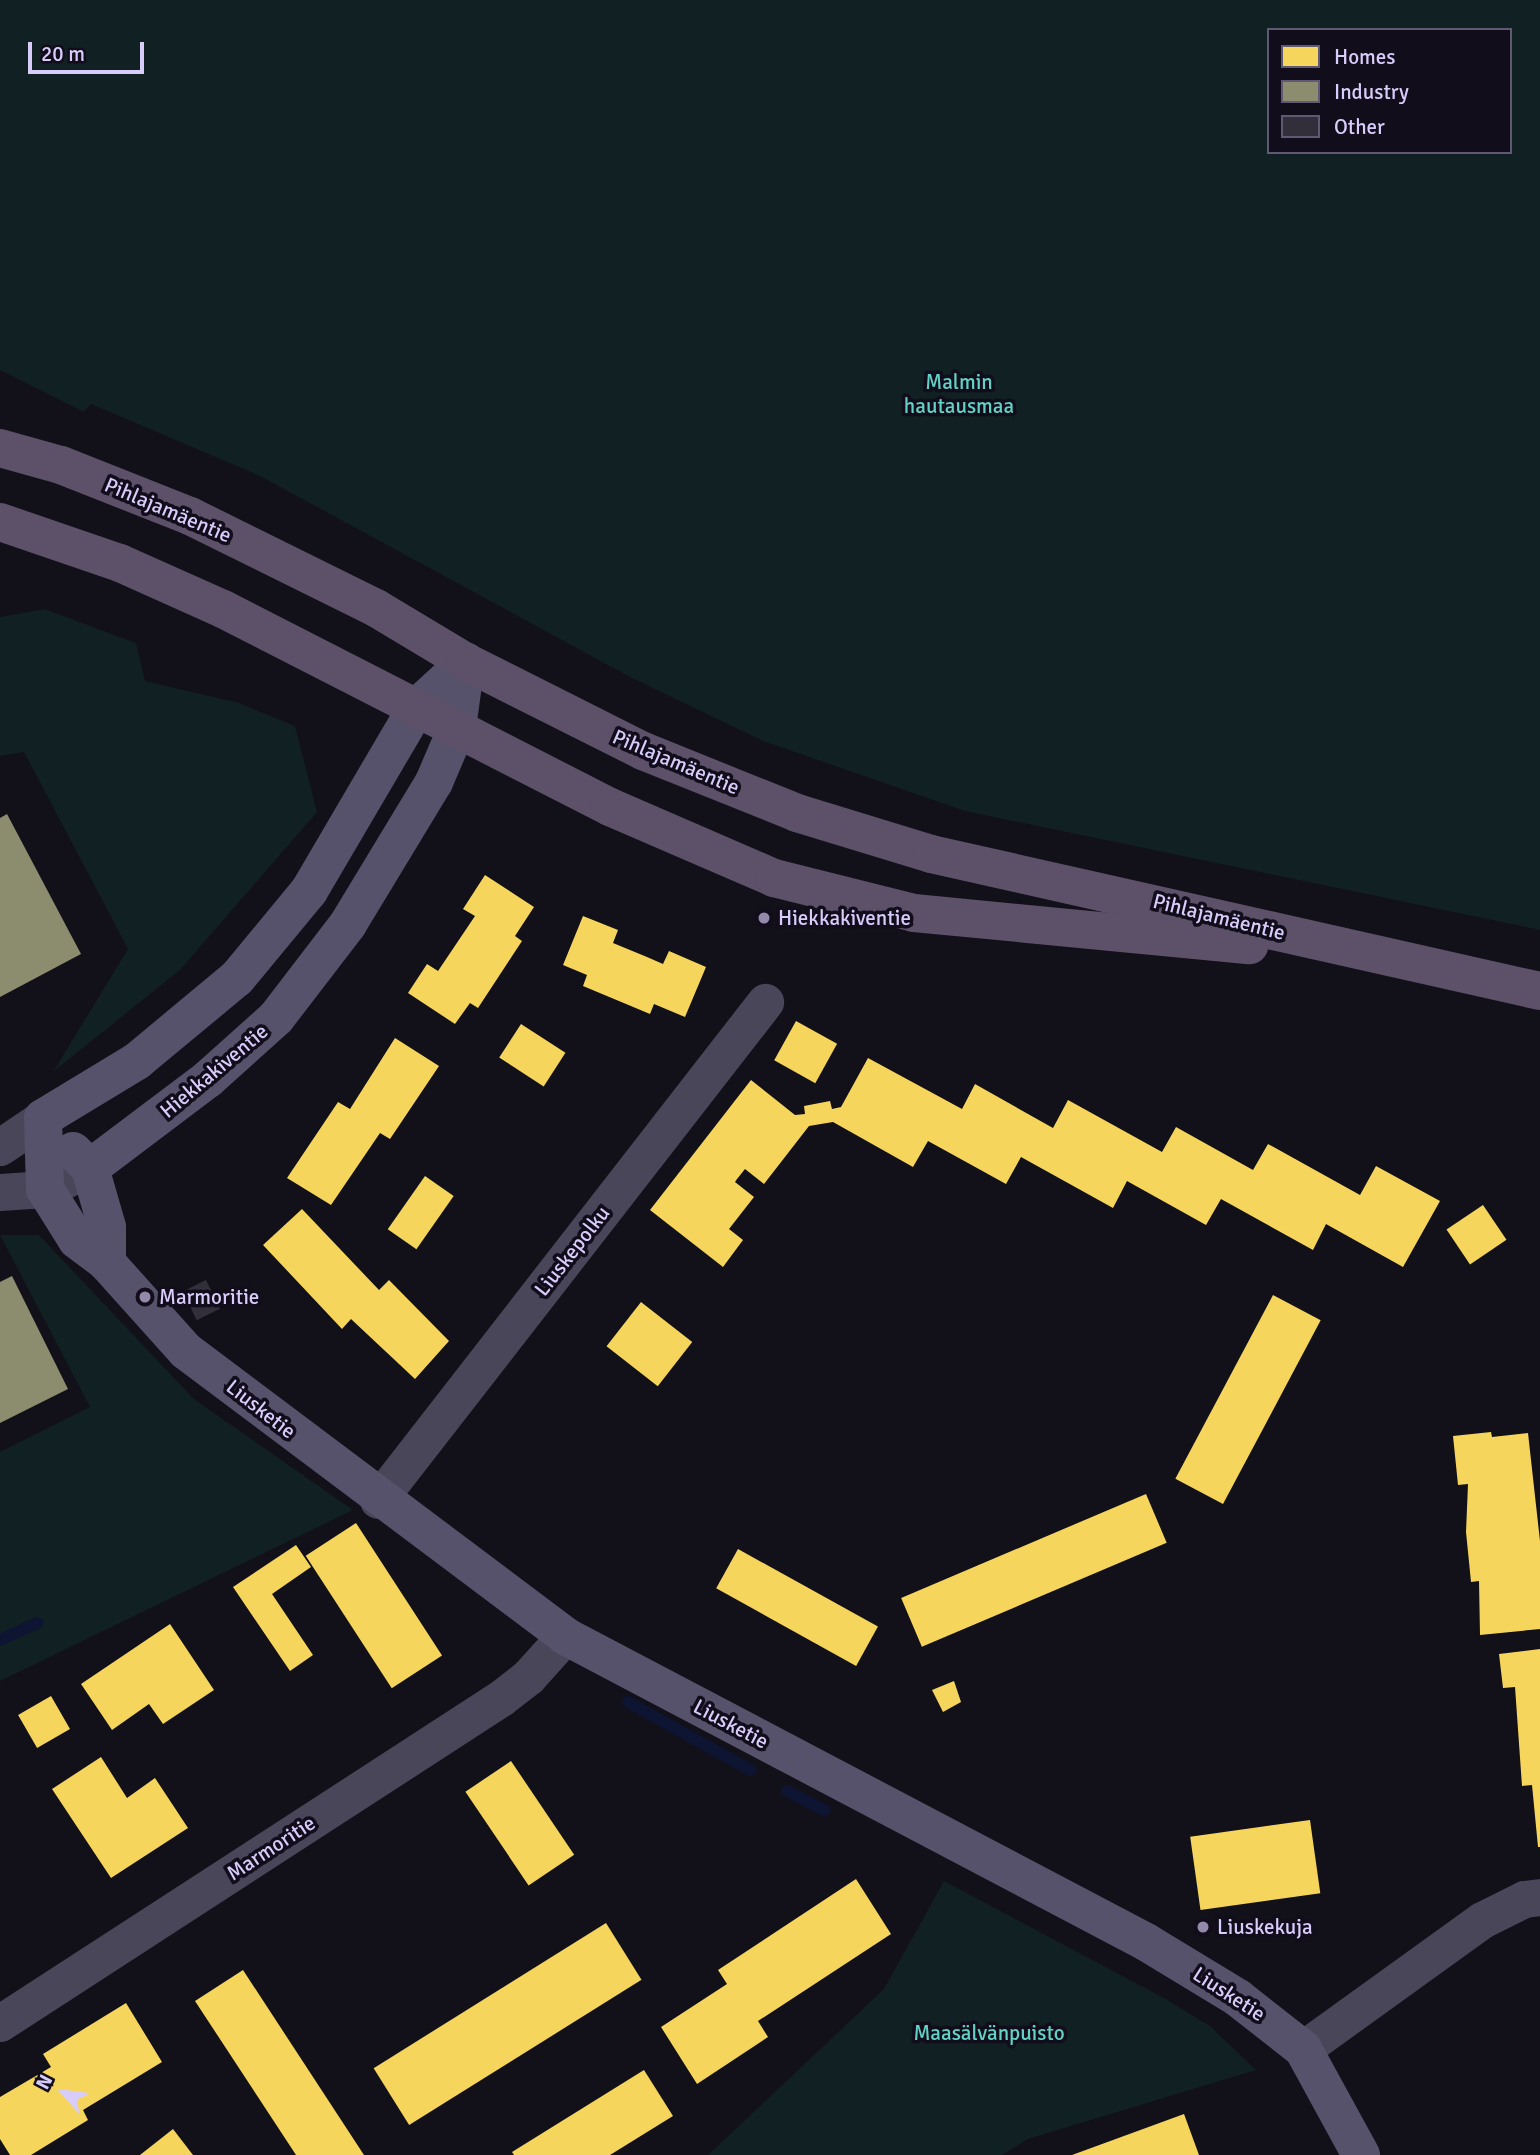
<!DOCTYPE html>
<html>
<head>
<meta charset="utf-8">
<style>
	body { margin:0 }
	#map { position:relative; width:1540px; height:2155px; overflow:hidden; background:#121018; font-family:Signika,sans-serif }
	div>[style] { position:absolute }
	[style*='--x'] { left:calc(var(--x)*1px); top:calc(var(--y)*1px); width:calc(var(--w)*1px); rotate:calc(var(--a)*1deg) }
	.green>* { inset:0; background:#112023 }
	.homes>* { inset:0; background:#f6d55c; transform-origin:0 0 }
	.industry>* { inset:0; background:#8c8c6e }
	.stream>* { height:12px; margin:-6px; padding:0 6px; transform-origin:6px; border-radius:6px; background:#0d1532 }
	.building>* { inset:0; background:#322e3a; transform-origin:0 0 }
	.street>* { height:37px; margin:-18.5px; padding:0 18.5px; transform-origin:18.5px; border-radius:18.5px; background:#484658 }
	.secondary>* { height:38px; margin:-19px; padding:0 19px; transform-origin:19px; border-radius:19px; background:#57526b }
	.primary>* { height:38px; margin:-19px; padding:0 19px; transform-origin:19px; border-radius:19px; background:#5d5069 }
	.dots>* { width:19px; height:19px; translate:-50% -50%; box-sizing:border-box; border:4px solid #110d1b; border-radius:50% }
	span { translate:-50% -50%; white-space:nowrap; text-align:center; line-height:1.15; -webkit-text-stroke:7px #110d1b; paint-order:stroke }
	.park-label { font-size:21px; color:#61d2c5 }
	.street-label { font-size:21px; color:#d8ccfa }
	.poi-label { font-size:21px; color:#d8ccfa }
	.left { translate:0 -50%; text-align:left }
	.legend { position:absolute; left:1267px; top:28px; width:245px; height:126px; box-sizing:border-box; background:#110d1b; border:2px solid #615974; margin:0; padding:9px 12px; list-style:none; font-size:21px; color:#d8ccfa }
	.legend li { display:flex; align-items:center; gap:14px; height:35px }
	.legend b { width:35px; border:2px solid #615974 }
	.north { position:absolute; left:28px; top:2057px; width:70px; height:70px; -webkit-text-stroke:5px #110d1b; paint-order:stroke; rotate:298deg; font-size:19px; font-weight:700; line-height:28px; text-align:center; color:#d8ccfa }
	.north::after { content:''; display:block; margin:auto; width:24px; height:32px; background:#d8ccfa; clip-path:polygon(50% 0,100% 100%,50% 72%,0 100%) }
	.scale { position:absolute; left:28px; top:42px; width:116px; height:32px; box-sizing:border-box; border:4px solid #d8ccfa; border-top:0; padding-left:9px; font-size:21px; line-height:24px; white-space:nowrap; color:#d8ccfa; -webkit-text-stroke:5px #110d1b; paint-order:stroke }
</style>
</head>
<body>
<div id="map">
	<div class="green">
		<div style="clip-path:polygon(evenodd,0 0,1540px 0,1540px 930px,965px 811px,763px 741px,630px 677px,260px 476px,91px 404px,84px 412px,0 370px,0 0,1269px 30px,1510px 30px,1510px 152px,1269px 152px,1269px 30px)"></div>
		<div style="clip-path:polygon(45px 609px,136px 643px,145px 681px,239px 703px,295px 726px,317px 812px,180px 970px,53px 1072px,128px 949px,24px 752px,0 756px,0 617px)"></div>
		<div style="clip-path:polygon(0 1235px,39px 1235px,194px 1399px,353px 1510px,0 1681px,0 1452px,90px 1407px)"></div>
		<div style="clip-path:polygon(944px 1881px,1164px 1998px,1210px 2026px,1256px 2070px,1028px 2139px,1002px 2155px,708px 2155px,884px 1989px)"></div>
	</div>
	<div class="homes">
		<div style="clip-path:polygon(485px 875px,534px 907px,515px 936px,522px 941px,478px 1008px,470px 1003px,455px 1024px,408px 993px,427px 964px,438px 971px,475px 916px,463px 909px)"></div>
		<div style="clip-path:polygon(583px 916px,618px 930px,613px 943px,647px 957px,663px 964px,669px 951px,706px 967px,685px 1017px,654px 1004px,650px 1014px,583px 986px,587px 975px,563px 965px)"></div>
		<div style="left:796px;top:1021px;width:47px;height:45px;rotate:29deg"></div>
		<div style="left:521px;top:1024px;width:53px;height:40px;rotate:33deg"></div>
		<div style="clip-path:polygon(395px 1038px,439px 1066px,390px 1139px,380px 1133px,331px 1205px,287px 1178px,338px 1102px,350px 1109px)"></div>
		<div style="clip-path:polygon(868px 1058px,962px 1109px,975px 1084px,1053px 1128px,1068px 1100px,1162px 1152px,1176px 1127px,1253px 1170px,1268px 1144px,1360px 1195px,1376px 1166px,1440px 1201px,1403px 1267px,1326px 1224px,1313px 1250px,1221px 1199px,1206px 1225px,1127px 1181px,1113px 1208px,1021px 1157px,1006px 1184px,928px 1141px,913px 1167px,833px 1122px,809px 1126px,764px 1184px,745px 1169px,737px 1179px,735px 1182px,754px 1197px,729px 1229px,743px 1240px,723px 1267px,650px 1210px,751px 1080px,795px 1115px,805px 1114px,804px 1106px,830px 1101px,832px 1109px,841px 1107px)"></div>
		<div style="left:425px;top:1176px;width:35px;height:65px;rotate:35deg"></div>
		<div style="left:1483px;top:1205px;width:42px;height:44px;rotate:56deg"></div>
		<div style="clip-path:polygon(302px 1209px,379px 1290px,389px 1280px,449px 1341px,415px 1379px,351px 1319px,342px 1329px,263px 1245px)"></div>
		<div style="left:1273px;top:1295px;width:54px;height:208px;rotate:28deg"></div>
		<div style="left:641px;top:1302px;width:65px;height:56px;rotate:38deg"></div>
		<div style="clip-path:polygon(1491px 1432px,1492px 1437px,1528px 1433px,1540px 1541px,1540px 1629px,1480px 1635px,1479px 1581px,1471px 1582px,1466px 1532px,1468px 1484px,1458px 1485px,1453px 1436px)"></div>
		<div style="left:1146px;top:1494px;width:53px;height:266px;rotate:67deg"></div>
		<div style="left:356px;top:1523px;width:158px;height:60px;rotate:57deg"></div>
		<div style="clip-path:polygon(296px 1545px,311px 1567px,272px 1594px,313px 1655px,290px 1671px,233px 1587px)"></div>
		<div style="left:738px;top:1549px;width:160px;height:45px;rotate:29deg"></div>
		<div style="clip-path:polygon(170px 1624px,214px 1690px,163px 1724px,149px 1704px,112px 1730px,81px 1684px)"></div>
		<div style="clip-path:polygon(1540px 1649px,1540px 1847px,1538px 1847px,1532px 1785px,1522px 1786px,1515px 1687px,1503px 1688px,1499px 1654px)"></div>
		<div style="clip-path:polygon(954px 1681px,961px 1702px,943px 1712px,932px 1690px)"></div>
		<div style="left:51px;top:1696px;width:38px;height:38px;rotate:60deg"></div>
		<div style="clip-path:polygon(101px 1757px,127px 1798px,155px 1778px,188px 1828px,111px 1878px,52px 1789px)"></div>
		<div style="left:511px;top:1761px;width:113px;height:55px;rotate:56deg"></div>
		<div style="left:1310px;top:1820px;width:74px;height:121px;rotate:82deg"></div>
		<div style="clip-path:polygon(856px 1879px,891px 1934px,758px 2021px,768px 2037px,697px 2084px,661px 2027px,727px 1984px,718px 1970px)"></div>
		<div style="left:606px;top:1923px;width:67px;height:274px;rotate:58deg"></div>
		<div style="clip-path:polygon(243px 1970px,364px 2155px,296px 2155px,195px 2001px)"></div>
		<div style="clip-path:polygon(126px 2003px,162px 2062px,83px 2110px,88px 2120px,31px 2155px,10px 2155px,0 2139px,0 2097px,51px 2067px,43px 2054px)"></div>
		<div style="clip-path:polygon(644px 2070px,673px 2116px,610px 2155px,514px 2155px,512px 2152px)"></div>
		<div style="clip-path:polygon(1184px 2114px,1199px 2155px,1072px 2155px)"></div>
		<div style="clip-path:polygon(173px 2129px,193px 2155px,140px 2155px)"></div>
	</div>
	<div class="industry">
		<div style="clip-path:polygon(7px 814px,81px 954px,0 997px,0 818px)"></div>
		<div style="clip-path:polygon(12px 1276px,68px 1389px,0 1423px,0 1282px)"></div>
	</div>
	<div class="stream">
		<div style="--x:0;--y:1640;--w:41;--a:-24.7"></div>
		<div style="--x:628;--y:1702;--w:140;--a:29.1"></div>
		<div style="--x:787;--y:1791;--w:42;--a:27.2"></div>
	</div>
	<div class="building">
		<div style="left:206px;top:1280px;width:32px;height:26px;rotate:64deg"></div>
	</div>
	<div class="street">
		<div style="--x:0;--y:1147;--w:52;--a:-34"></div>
		<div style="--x:0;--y:1192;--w:45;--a:-3.8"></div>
		<div style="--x:45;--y:1189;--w:50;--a:-25"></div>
		<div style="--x:378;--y:1500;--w:631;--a:-52.15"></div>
		<div style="--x:0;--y:2023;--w:597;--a:-32.97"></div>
		<div style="--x:501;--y:1698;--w:34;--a:-38"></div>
		<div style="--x:528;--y:1677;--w:55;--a:-47.9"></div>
		<div style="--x:1303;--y:2049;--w:221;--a:-35.8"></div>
		<div style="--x:1482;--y:1920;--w:47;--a:-26.6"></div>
		<div style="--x:1524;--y:1899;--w:16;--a:-7"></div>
	</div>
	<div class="secondary">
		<div style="--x:43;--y:1118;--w:71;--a:88.4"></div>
		<div style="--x:45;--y:1189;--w:60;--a:57.9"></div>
		<div style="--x:77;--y:1240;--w:38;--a:37"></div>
		<div style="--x:107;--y:1263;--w:118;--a:48.1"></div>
		<div style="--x:186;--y:1351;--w:474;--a:36.9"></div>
		<div style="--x:565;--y:1636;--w:657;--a:27.77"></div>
		<div style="--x:1146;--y:1942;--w:108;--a:31.3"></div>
		<div style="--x:1238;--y:1998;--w:83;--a:38.1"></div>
		<div style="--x:1303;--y:2049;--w:121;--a:61.3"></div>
		<div style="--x:43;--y:1118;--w:110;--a:-31.2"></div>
		<div style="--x:137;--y:1061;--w:130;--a:-39.7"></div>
		<div style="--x:237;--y:978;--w:113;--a:-50.4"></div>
		<div style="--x:309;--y:891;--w:213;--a:-59.6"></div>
		<div style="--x:417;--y:707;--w:67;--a:-42.6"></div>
		<div style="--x:73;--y:1151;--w:24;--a:45"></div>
		<div style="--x:90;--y:1168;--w:61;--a:73.9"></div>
		<div style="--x:107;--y:1227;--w:36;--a:90"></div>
		<div style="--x:90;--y:1168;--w:148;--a:-37"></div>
		<div style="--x:208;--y:1079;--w:91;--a:-41.9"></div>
		<div style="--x:276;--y:1018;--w:118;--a:-52.5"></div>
		<div style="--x:348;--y:924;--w:166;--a:-58.8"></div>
		<div style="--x:434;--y:782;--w:59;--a:-66.9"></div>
		<div style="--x:457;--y:728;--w:67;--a:-82.2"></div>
	</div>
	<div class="primary">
		<div style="--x:0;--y:448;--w:63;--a:15.6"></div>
		<div style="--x:61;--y:465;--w:139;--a:21.6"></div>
		<div style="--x:190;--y:516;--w:208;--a:26.3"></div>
		<div style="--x:376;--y:608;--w:105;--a:31"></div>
		<div style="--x:466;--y:662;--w:198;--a:26.7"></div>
		<div style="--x:643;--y:751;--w:166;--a:21.9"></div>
		<div style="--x:797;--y:813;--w:140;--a:17"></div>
		<div style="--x:931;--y:854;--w:624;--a:12.68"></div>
		<div style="--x:0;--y:522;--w:127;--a:18.9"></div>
		<div style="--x:120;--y:563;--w:113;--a:24.1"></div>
		<div style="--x:223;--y:609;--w:435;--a:27.1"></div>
		<div style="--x:610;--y:807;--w:179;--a:23.4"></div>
		<div style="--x:774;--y:878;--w:144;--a:14"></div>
		<div style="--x:914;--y:913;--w:337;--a:5.5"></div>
	</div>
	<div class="dots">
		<div style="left:764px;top:918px;background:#938aab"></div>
		<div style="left:145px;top:1297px;background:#938aab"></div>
		<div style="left:1203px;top:1927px;background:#938aab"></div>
	</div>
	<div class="park-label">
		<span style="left:959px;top:394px">Malmin<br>hautausmaa</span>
		<span style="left:989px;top:2033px">Maasälvänpuisto</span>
	</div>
	<div class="street-label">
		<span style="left:168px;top:510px;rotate:23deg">Pihlajamäentie</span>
		<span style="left:676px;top:762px;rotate:23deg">Pihlajamäentie</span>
		<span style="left:1219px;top:917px;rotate:14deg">Pihlajamäentie</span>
		<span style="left:214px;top:1071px;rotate:-40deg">Hiekkakiventie</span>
		<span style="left:572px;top:1251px;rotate:-52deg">Liuskepolku</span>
		<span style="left:261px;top:1409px;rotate:38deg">Liusketie</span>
		<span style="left:731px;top:1724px;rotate:28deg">Liusketie</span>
		<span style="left:271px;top:1848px;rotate:-33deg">Marmoritie</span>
		<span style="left:1229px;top:1994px;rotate:33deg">Liusketie</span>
	</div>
	<div class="poi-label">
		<span class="left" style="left:778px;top:918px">Hiekkakiventie</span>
		<span class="left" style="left:159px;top:1297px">Marmoritie</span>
		<span class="left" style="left:1217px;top:1927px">Liuskekuja</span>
	</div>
	<ul class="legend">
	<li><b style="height:19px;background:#f6d55c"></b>Homes</li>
	<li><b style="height:19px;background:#8c8c6e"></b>Industry</li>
	<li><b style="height:19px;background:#322e3a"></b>Other</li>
	</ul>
	<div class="north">N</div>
	<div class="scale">20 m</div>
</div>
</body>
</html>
